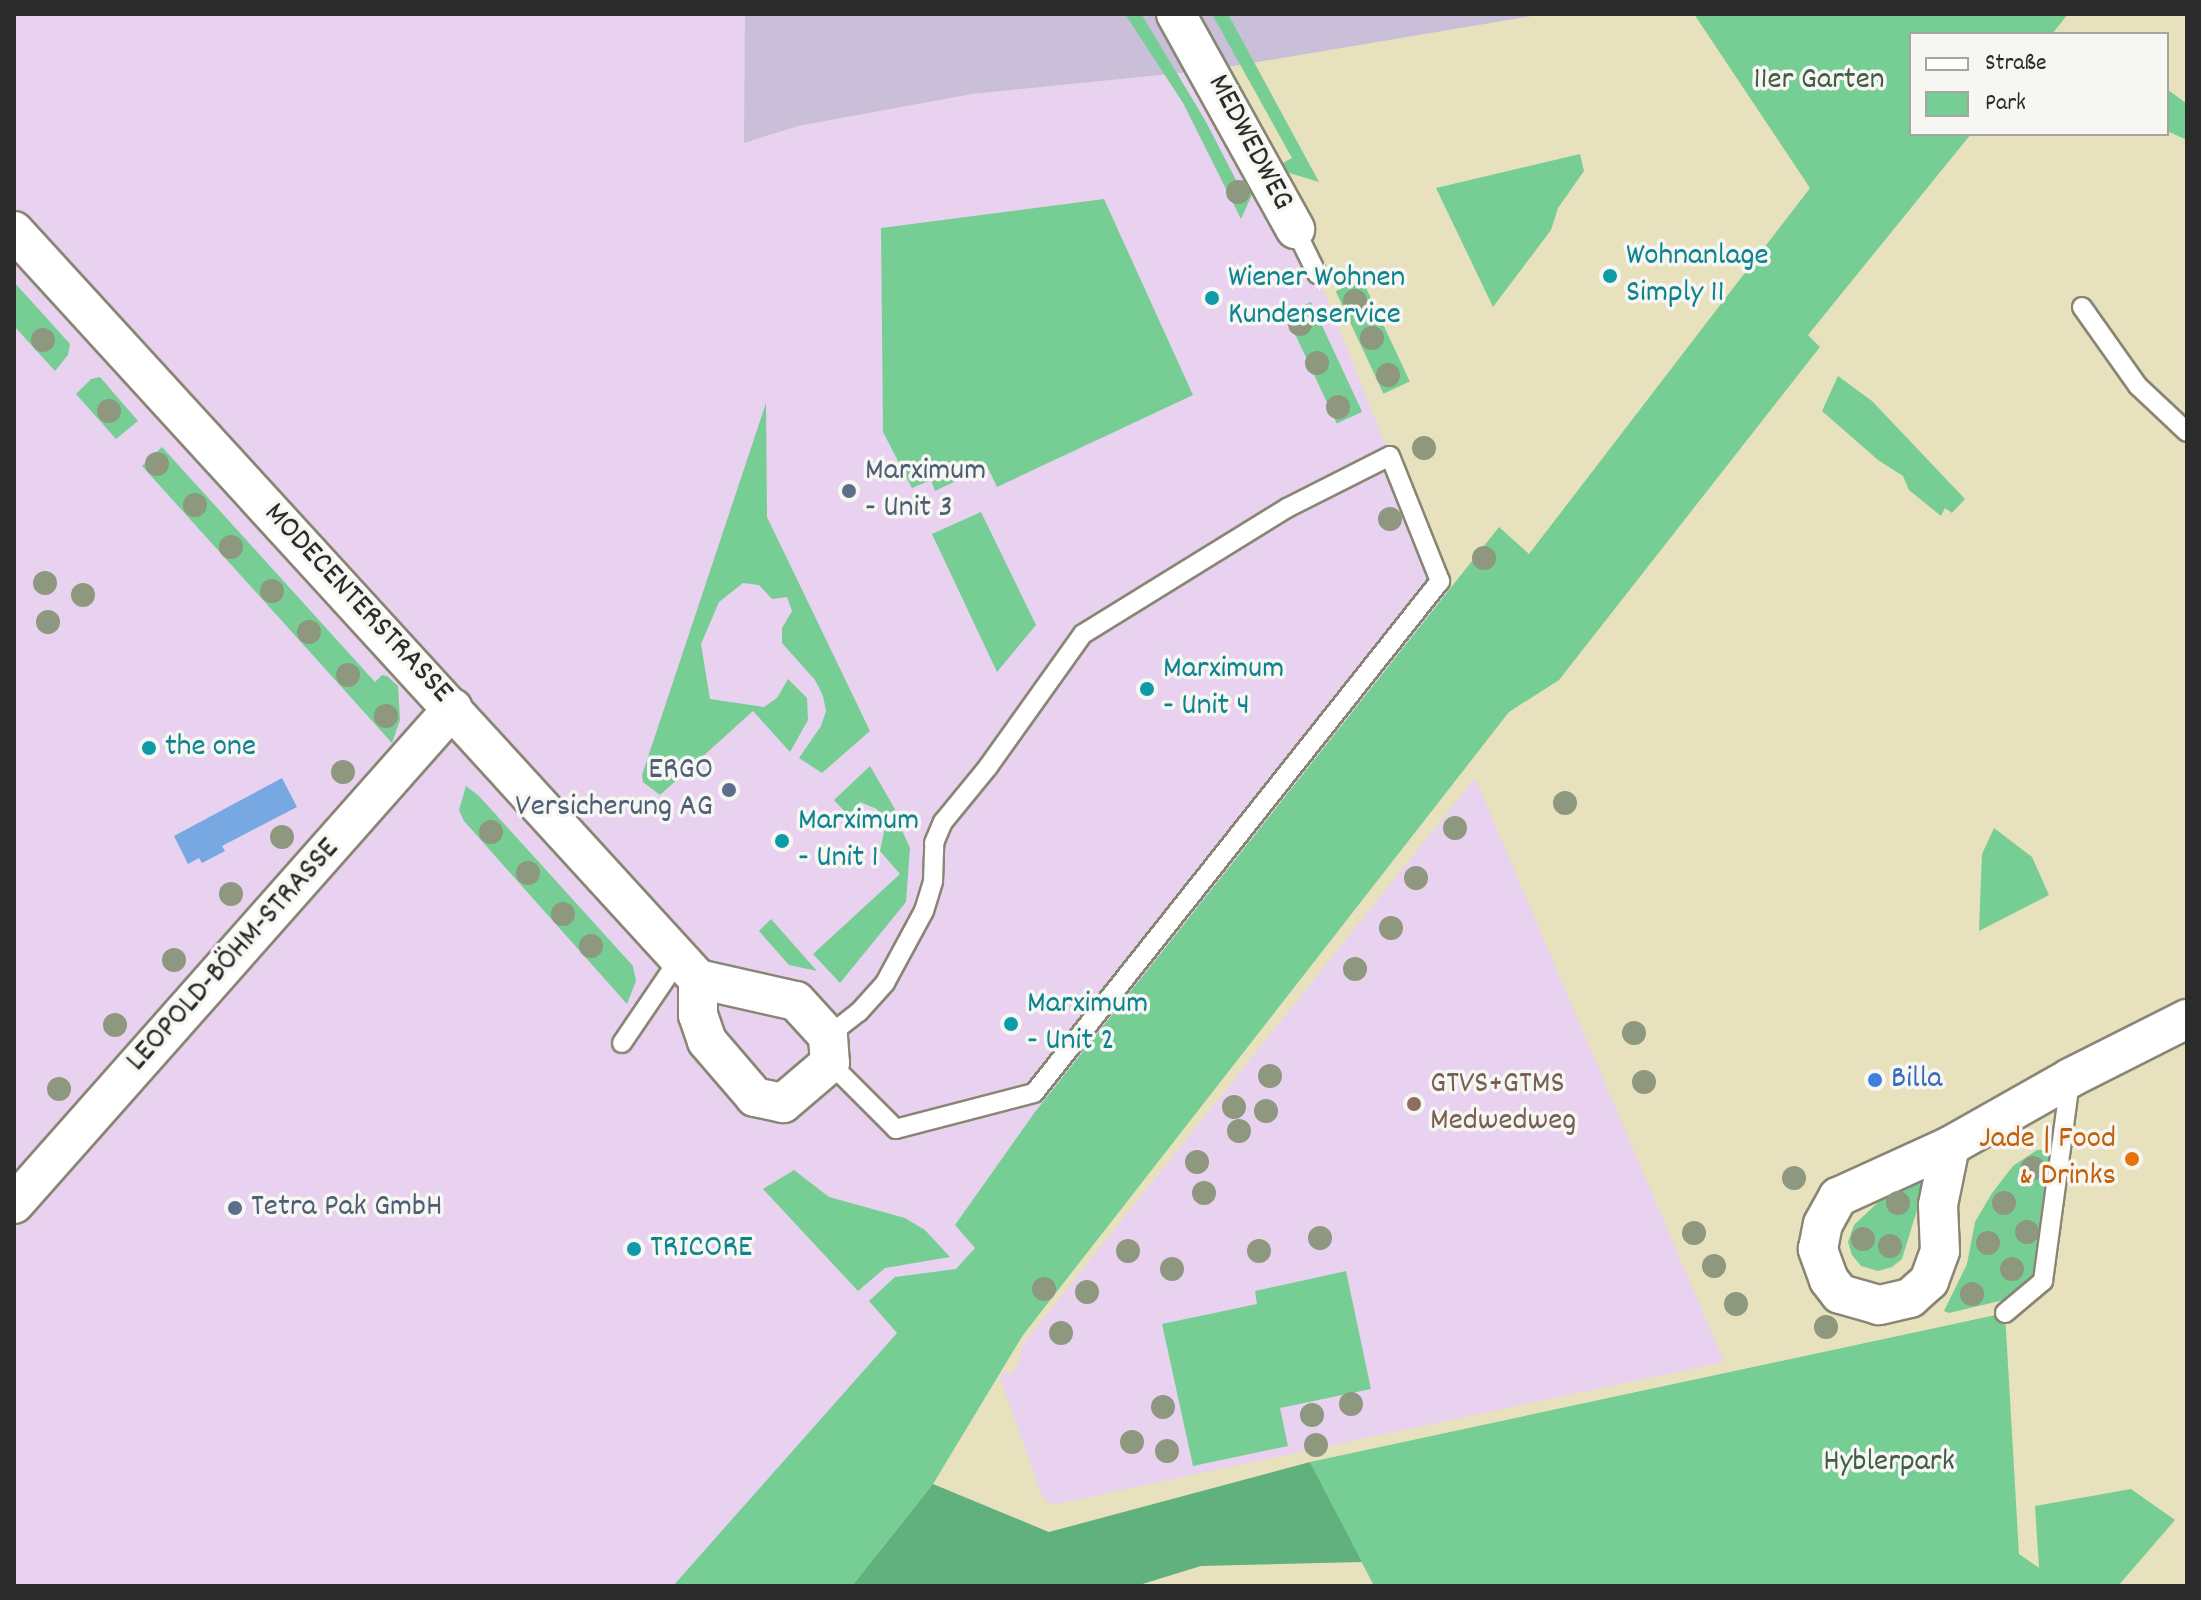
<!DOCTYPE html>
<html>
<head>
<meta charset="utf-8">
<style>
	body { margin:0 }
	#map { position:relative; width:2201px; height:1600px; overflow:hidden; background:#e8e1be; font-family:Dekko,sans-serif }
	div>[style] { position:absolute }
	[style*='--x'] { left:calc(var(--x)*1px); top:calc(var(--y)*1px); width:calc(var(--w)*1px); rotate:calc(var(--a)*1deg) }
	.built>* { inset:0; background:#e8d2ef }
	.industrial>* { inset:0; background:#c9bfd8 }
	.green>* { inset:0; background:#76ce94; transform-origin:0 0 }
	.forest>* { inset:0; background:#60b17e }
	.water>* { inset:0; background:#77a8e2 }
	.roads { filter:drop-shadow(2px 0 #8a8674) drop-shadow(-2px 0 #8a8674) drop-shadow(0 2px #8a8674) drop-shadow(0 -2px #8a8674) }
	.service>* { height:18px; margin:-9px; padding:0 9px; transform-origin:9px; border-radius:9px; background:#fff }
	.minor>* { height:38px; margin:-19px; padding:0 19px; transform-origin:19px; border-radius:19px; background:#fff }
	.trees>* { width:24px; height:24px; margin:-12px; border-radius:50%; background:#8d987e }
	.dots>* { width:22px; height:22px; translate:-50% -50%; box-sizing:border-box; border:4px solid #f6f6f2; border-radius:50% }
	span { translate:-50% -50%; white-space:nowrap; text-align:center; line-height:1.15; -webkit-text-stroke:7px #f6f6f2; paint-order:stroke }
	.park-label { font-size:32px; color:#425c4a }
	.street-label { font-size:32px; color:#2b2b2b }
	.culture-label { font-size:32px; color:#0d838f }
	.left { translate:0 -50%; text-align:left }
	.service-label { font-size:32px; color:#4e5e75 }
	.right { translate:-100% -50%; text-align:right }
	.shop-label { font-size:32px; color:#366cbe }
	.education-label { font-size:32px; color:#785e54 }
	.food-label { font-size:32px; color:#c56008 }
	.frame { position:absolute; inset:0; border:16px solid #2b2b2b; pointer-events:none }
	.legend { position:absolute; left:1909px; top:32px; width:260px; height:104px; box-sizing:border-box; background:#f6f6f2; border:2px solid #a5a5a2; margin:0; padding:10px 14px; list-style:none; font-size:24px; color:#2b2b2b }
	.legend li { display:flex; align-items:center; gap:16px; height:40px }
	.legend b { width:40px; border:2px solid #a5a5a2 }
</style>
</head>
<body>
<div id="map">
	<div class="built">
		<div style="clip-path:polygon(14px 14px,745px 14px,745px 143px,798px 126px,972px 94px,1210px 70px,1317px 274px,1463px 638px,770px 1586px,14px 1586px)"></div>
		<div style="clip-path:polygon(1475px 778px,1724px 1362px,1056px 1504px,1048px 1503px,1042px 1496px,1000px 1378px,1004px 1370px,1010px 1374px,1018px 1365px,1023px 1344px)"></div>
	</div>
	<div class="industrial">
		<div style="clip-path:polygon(745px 14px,1544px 14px,1210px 70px,972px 94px,798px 126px,744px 143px)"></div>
	</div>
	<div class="green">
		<div style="clip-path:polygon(1125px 14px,1141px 14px,1145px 20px,1205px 120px,1237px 182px,1251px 177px,1255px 188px,1241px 219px,1183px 103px)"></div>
		<div style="clip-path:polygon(1212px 14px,1228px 14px,1319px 182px,1286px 172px,1283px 163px,1292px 158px)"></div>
		<div style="clip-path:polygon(1694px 14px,2068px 14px,2052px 34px,1911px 34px,1911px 134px,1971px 134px,1808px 335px,1820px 347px,1559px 680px,1509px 712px,1023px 1335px,933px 1484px,852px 1586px,673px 1586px,897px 1333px,869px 1301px,895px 1277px,956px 1269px,975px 1248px,955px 1225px,1035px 1112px,1499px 527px,1529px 554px,1810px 188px)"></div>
		<div style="clip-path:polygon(2167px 89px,2187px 104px,2187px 140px,2167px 131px)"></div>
		<div style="clip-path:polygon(1580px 154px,1584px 171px,1558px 208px,1551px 230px,1493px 307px,1436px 188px)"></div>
		<div style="clip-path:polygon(1104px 199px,1193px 395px,997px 487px,987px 466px,935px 491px,931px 480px,912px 488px,883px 432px,881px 228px)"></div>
		<div style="left:1362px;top:279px;width:113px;height:29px;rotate:65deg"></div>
		<div style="clip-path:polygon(14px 282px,70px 344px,68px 355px,55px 371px,14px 326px)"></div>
		<div style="left:1311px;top:302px;width:121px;height:28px;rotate:65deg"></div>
		<div style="clip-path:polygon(1838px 376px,1872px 401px,1965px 499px,1952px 513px,1945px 508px,1941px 516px,1909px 490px,1903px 476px,1878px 460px,1822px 411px)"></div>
		<div style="clip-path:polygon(100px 377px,138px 421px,116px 439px,76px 394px,91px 379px)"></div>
		<div style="clip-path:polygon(766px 403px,767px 517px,870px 731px,822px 773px,799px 758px,821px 726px,826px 711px,823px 696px,815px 680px,782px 643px,782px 628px,792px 611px,787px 597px,772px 599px,759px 585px,743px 583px,719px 602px,701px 644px,710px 699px,764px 707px,777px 698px,788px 679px,807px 698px,808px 720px,790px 752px,753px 711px,660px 795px,643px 782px,642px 775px)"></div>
		<div style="clip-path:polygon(162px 447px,375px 682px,382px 675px,387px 676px,398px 686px,400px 720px,392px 743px,142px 466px)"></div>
		<div style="clip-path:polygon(981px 512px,1036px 625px,997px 672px,932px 534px)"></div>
		<div style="clip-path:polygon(870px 766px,903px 823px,900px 826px,910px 848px,906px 902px,840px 983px,813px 954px,900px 874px,880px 851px,885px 827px,877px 809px,860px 802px,853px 809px,856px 824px,834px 800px)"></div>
		<div style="clip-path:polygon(466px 786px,479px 796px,633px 966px,636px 981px,627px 1004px,464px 821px,459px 810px)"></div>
		<div style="clip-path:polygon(1994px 828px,2032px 857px,2049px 895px,1979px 931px,1982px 854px)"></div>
		<div style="clip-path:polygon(771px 919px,817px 971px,789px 965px,759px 931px)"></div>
		<div style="clip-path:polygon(2037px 1150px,2044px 1150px,2052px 1160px,2044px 1253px,2030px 1281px,2008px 1299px,1949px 1313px,1944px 1311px,1967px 1264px,1975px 1222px,1992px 1193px,2013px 1166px)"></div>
		<div style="clip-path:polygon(794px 1170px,829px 1197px,905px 1218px,925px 1230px,950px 1257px,885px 1268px,858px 1291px,763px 1189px)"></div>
		<div style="clip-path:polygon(1908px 1174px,1922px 1177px,1925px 1184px,1902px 1259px,1892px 1267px,1878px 1271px,1861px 1266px,1852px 1255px,1848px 1242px,1854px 1225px)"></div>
		<div style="clip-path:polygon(1346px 1271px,1371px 1389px,1280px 1408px,1288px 1446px,1193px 1466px,1162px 1324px,1257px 1304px,1255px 1291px)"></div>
		<div style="clip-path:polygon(2005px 1313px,2019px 1554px,2039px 1568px,2035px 1506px,2131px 1489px,2175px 1520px,2118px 1586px,1374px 1586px,1310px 1462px)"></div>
	</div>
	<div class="forest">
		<div style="clip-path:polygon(1310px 1462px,1362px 1562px,1201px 1566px,1136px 1586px,852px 1586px,933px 1484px,1049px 1532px)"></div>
	</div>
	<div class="water">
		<div style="clip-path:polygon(282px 778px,297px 807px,222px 846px,225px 851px,202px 863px,199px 858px,188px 864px,174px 836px)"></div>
	</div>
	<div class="roads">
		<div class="service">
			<div style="--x:1295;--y:229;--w:50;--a:63.9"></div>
			<div style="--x:2082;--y:307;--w:97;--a:54.7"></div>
			<div style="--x:2138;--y:386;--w:67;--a:43.2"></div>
			<div style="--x:828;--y:1036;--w:39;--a:-38"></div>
			<div style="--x:859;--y:1012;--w:39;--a:-48"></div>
			<div style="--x:885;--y:983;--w:82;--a:-61.6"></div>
			<div style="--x:924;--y:911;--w:31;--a:-73"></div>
			<div style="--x:933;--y:881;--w:38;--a:-88"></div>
			<div style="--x:934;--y:843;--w:23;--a:-67"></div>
			<div style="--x:943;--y:822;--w:71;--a:-50.7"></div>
			<div style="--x:988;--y:767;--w:163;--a:-54.5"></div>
			<div style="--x:1083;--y:634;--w:240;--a:-31.7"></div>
			<div style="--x:1287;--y:508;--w:115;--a:-26.8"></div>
			<div style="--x:1390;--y:456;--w:135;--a:68.2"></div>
			<div style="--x:1440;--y:581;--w:653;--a:128.41"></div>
			<div style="--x:1034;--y:1093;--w:143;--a:165.4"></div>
			<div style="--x:896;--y:1129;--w:93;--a:-135"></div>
			<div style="--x:622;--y:1043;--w:102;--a:-55.8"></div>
			<div style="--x:2005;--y:1313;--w:50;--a:-40.1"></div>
			<div style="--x:2043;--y:1281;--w:203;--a:-82.3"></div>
		</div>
		<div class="minor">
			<div style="--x:1176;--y:14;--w:246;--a:61"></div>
			<div style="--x:14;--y:231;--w:1014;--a:47.56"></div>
			<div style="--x:698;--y:979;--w:100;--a:12.7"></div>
			<div style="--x:796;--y:1001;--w:47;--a:47.6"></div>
			<div style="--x:828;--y:1036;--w:27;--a:86"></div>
			<div style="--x:830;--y:1063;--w:62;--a:139.6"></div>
			<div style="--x:783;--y:1103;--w:29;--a:-168"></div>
			<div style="--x:755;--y:1097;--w:74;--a:-130.6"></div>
			<div style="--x:707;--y:1041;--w:28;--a:-109"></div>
			<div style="--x:698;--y:1015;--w:36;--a:-90"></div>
			<div style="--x:1950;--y:1146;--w:60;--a:101.5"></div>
			<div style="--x:1938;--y:1205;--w:46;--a:87.5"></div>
			<div style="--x:1940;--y:1251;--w:32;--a:110"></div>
			<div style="--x:1929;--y:1281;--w:25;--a:138"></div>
			<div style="--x:1910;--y:1298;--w:32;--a:167"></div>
			<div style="--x:1879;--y:1305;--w:41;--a:-164.2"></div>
			<div style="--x:1840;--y:1294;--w:18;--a:-128"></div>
			<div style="--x:1829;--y:1280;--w:33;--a:-110"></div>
			<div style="--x:1818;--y:1249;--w:25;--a:-79"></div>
			<div style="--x:1823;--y:1224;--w:31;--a:-61"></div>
			<div style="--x:1838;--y:1197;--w:123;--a:-24.5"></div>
			<div style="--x:1950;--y:1146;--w:138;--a:-29.5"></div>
			<div style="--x:2070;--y:1078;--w:131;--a:-26.8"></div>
			<div style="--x:14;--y:1204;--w:662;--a:-48.49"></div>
		</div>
	</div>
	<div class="trees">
		<div style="left:1238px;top:192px"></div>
		<div style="left:1355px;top:301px"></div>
		<div style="left:1300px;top:324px"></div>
		<div style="left:1372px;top:338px"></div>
		<div style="left:43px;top:340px"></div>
		<div style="left:1317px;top:363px"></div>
		<div style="left:1388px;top:375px"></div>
		<div style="left:1338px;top:407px"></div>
		<div style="left:109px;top:411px"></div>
		<div style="left:1424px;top:448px"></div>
		<div style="left:157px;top:464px"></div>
		<div style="left:195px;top:505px"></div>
		<div style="left:1390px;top:519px"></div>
		<div style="left:231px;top:547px"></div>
		<div style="left:1484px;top:558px"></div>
		<div style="left:45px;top:583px"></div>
		<div style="left:272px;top:591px"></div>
		<div style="left:83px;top:595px"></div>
		<div style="left:48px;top:622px"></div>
		<div style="left:309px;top:632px"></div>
		<div style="left:348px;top:675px"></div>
		<div style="left:386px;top:716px"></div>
		<div style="left:343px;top:772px"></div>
		<div style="left:1565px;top:803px"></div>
		<div style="left:1455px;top:828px"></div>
		<div style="left:491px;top:832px"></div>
		<div style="left:282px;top:837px"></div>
		<div style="left:528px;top:873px"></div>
		<div style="left:1416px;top:878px"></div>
		<div style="left:231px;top:894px"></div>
		<div style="left:563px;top:914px"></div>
		<div style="left:1391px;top:928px"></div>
		<div style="left:591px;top:946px"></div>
		<div style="left:174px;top:960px"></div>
		<div style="left:1355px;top:969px"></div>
		<div style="left:115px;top:1025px"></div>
		<div style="left:1634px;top:1033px"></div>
		<div style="left:1270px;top:1076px"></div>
		<div style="left:1644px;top:1082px"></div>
		<div style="left:59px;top:1089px"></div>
		<div style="left:1234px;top:1107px"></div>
		<div style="left:1266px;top:1111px"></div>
		<div style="left:1239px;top:1131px"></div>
		<div style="left:1197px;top:1162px"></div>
		<div style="left:2033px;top:1168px"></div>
		<div style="left:1794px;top:1178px"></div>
		<div style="left:1204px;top:1193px"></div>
		<div style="left:1898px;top:1203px"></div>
		<div style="left:2004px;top:1203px"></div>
		<div style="left:2027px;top:1232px"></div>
		<div style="left:1694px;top:1233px"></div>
		<div style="left:1320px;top:1238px"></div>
		<div style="left:1863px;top:1239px"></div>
		<div style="left:1988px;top:1243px"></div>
		<div style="left:1890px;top:1246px"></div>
		<div style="left:1128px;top:1251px"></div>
		<div style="left:1259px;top:1251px"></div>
		<div style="left:1714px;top:1266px"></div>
		<div style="left:1172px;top:1269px"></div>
		<div style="left:2012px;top:1269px"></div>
		<div style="left:1044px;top:1289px"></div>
		<div style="left:1087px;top:1292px"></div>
		<div style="left:1972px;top:1294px"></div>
		<div style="left:1736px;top:1304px"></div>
		<div style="left:1826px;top:1327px"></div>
		<div style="left:1061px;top:1333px"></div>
		<div style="left:1351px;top:1404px"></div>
		<div style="left:1163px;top:1407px"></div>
		<div style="left:1312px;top:1415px"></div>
		<div style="left:1132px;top:1442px"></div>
		<div style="left:1316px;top:1445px"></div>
		<div style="left:1167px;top:1451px"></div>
	</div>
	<div class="dots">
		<div style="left:1610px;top:276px;background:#0f9aa8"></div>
		<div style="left:1212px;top:298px;background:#0f9aa8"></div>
		<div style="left:849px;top:491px;background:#5c6f8a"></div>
		<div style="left:1147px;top:689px;background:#0f9aa8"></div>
		<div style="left:149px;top:748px;background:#0f9aa8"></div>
		<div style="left:729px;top:790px;background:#5c6f8a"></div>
		<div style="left:782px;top:841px;background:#0f9aa8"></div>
		<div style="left:1011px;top:1024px;background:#0f9aa8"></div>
		<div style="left:1875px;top:1080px;background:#3f7fe0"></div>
		<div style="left:1414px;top:1104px;background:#8d6e63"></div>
		<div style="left:2132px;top:1159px;background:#e8710a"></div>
		<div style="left:235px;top:1208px;background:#5c6f8a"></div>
		<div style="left:634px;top:1249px;background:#0f9aa8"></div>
	</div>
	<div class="park-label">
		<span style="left:1819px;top:81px">11er Garten</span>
		<span style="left:1889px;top:1463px">Hyblerpark</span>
	</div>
	<div class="street-label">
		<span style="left:1249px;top:143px;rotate:62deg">MEDWEDWEG</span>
		<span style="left:357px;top:604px;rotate:47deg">MODECENTERSTRASSE</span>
		<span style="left:234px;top:956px;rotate:-48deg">LEOPOLD-BÖHM-STRASSE</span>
	</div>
	<div class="culture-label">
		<span class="left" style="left:1626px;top:276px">Wohnanlage<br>Simply 11</span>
		<span class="left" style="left:1228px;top:298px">Wiener Wohnen<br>Kundenservice</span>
		<span class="left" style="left:1163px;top:689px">Marximum<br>- Unit 4</span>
		<span class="left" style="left:165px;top:748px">the one</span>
		<span class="left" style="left:798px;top:841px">Marximum<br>- Unit 1</span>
		<span class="left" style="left:1027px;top:1024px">Marximum<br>- Unit 2</span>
		<span class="left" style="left:650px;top:1249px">TRICORE</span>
	</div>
	<div class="service-label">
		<span class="left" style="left:865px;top:491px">Marximum<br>- Unit 3</span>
		<span class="right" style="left:713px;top:790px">ERGO<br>Versicherung AG</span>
		<span class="left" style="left:251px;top:1208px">Tetra Pak GmbH</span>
	</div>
	<div class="shop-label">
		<span class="left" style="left:1891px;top:1080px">Billa</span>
	</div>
	<div class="education-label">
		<span class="left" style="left:1430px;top:1104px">GTVS+GTMS<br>Medwedweg</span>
	</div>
	<div class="food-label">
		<span class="right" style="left:2116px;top:1159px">Jade | Food<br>&amp; Drinks</span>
	</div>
	<div class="frame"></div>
	<ul class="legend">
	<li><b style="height:10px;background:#fff"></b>Straße</li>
	<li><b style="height:22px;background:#76ce94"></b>Park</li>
	</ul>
</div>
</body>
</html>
